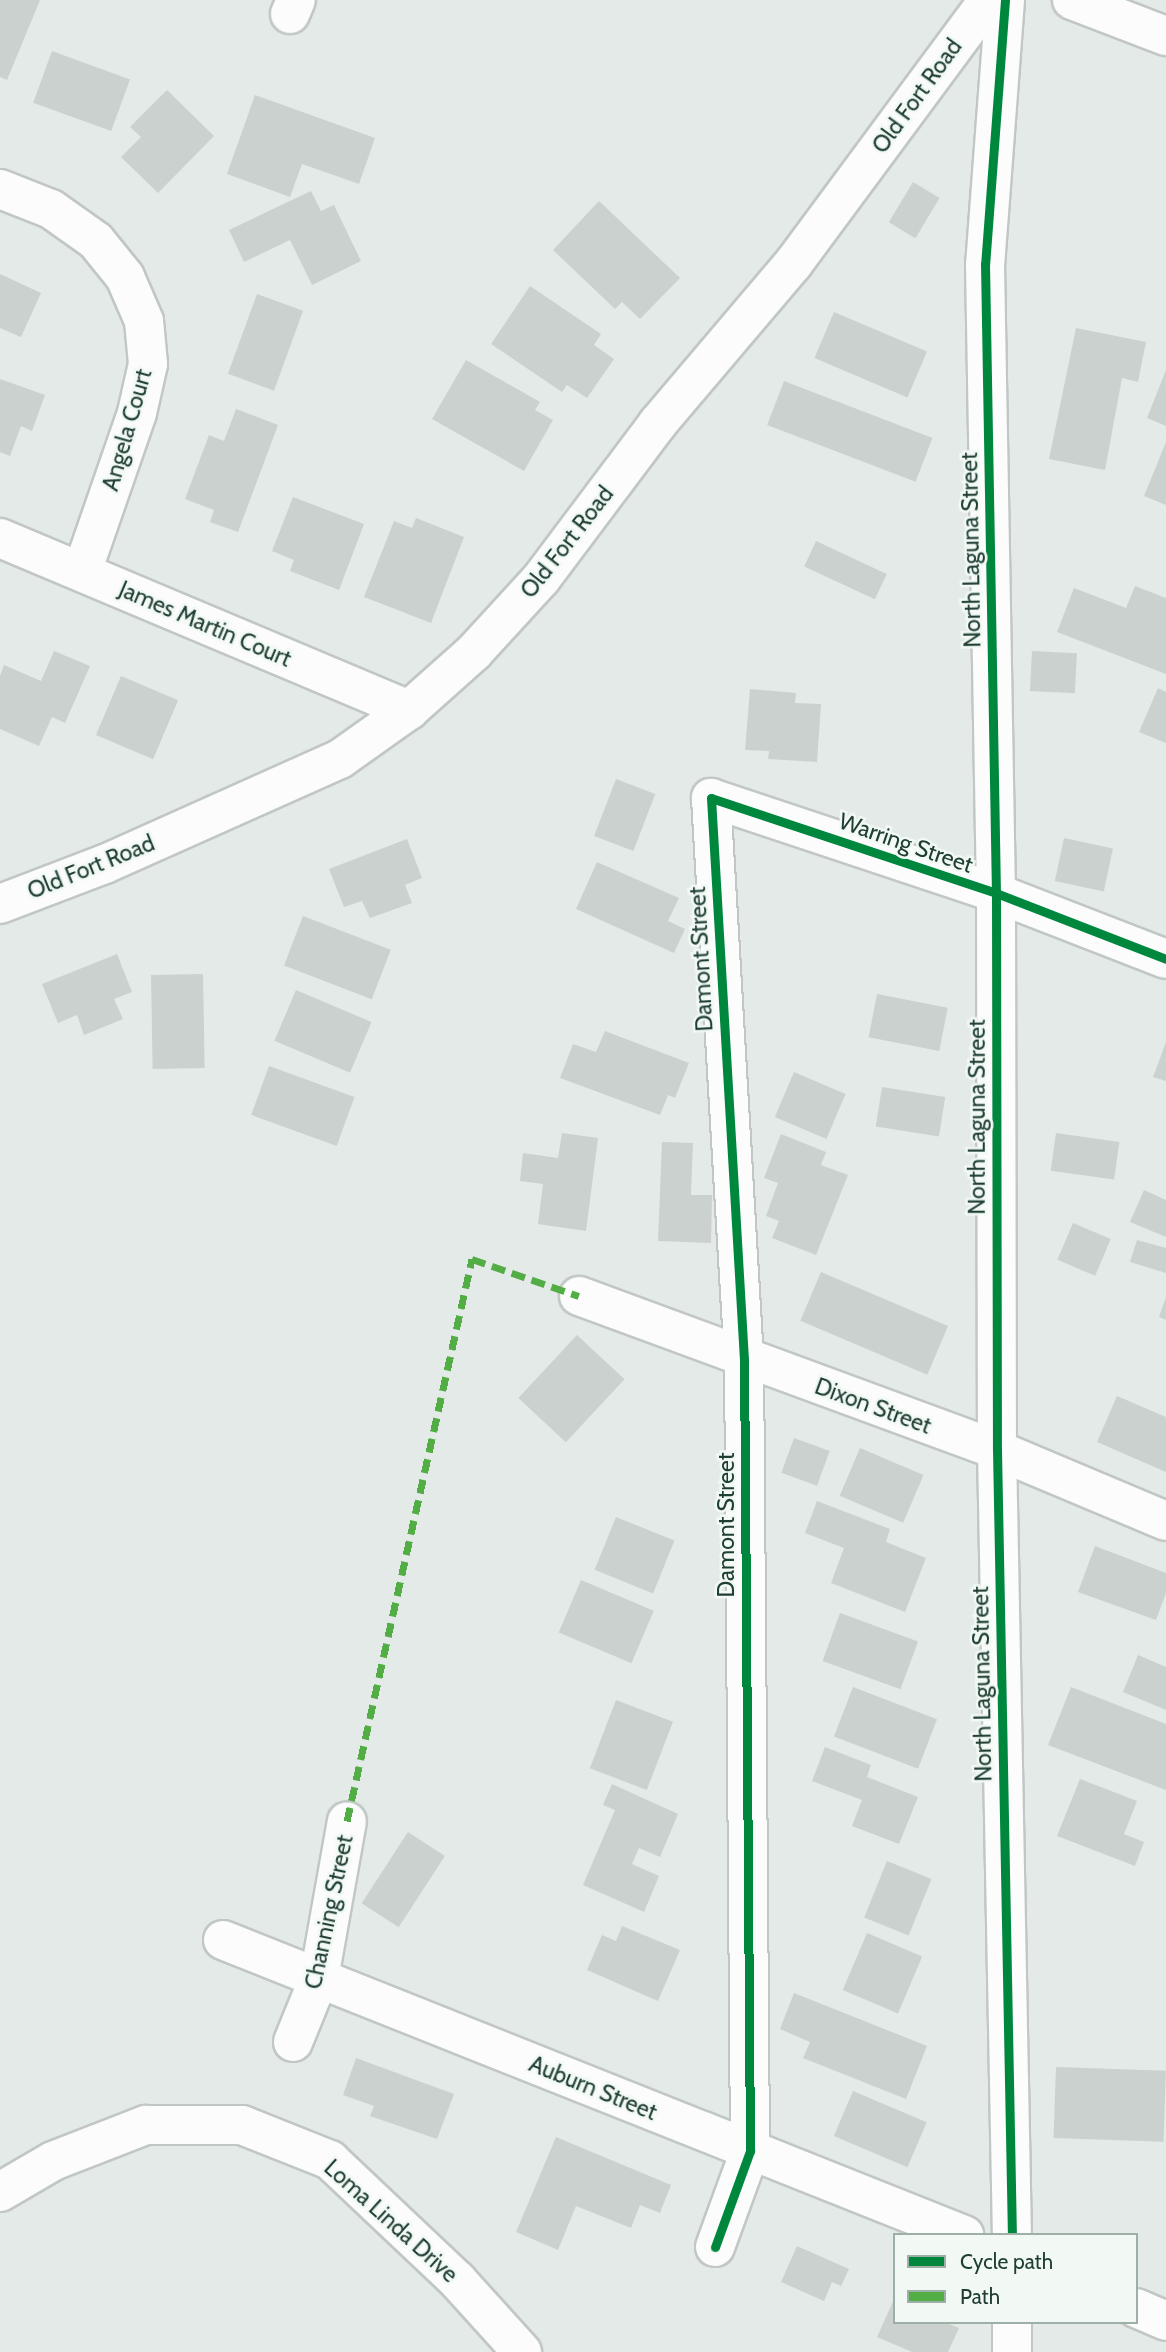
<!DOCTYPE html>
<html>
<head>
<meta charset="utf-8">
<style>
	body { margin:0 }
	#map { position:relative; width:1166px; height:2352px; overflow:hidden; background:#e4eae7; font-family:Cabin,sans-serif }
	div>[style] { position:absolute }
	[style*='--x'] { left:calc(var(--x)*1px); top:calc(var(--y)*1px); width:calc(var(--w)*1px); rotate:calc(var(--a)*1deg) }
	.building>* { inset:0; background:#cbd1ce; transform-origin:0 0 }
	.roads { filter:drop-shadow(2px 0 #c1c7c4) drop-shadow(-2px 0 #c1c7c4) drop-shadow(0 2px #c1c7c4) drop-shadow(0 -2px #c1c7c4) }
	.minor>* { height:38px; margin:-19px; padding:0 19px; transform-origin:19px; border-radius:19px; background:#fbfcfb }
	.tertiary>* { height:38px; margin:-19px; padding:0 19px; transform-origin:19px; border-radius:19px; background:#fbfcfb }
	.quiet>* { height:7px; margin-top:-3.5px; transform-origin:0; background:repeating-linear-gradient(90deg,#52ad45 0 14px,transparent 0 21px) }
	.cycleway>* { height:9px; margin:-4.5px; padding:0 4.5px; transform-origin:4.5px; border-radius:4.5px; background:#00873e }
	span { translate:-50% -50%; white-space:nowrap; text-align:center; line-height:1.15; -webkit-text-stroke:5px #f2f9f5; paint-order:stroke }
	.street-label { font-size:23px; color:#203f34 }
	.legend { position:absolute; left:893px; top:2233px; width:245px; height:91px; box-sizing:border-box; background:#f2f9f5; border:2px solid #9eafa8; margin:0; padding:9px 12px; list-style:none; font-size:21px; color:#203f34 }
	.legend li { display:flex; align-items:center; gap:14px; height:35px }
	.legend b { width:35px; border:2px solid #9eafa8 }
</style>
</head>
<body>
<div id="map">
	<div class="building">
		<div style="clip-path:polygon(0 0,40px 0,7px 80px,0 77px)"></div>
		<div style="left:52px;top:51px;width:83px;height:55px;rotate:20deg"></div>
		<div style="clip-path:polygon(167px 90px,214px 136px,158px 193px,121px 157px,141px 137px,130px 127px)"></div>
		<div style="clip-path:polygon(255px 95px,375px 138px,359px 184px,302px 164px,290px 197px,227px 174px)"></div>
		<div style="left:913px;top:182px;width:31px;height:47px;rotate:31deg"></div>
		<div style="clip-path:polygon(311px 191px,321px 211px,334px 205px,361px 261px,312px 285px,290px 240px,244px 262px,229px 230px)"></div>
		<div style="clip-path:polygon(599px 201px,680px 278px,640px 319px,622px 302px,615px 309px,553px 250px)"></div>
		<div style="clip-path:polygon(0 274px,41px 293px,21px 337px,0 328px)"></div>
		<div style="clip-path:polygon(530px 286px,601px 334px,594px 345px,614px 359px,587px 398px,567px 385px,562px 392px,491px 344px)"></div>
		<div style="left:257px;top:294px;width:49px;height:85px;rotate:20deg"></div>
		<div style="left:834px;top:312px;width:101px;height:50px;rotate:23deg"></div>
		<div style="clip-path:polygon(1076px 328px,1146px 342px,1138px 382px,1122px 378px,1105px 470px,1049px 459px)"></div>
		<div style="clip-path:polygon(466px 360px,540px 402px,535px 410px,553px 420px,524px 471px,432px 419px)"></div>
		<div style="clip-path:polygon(1166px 370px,1166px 426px,1147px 418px)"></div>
		<div style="clip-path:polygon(0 379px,45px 395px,32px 431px,21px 426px,10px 456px,0 452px)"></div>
		<div style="left:784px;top:381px;width:159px;height:47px;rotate:21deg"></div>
		<div style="clip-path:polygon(236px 409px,278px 425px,238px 532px,210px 522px,214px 510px,185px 499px,209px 435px,224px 441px)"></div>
		<div style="clip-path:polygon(1166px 442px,1166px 505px,1144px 496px)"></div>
		<div style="clip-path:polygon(293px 497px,364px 524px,339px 590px,290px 571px,294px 560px,272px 551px)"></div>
		<div style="clip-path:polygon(416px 518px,464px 537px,431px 623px,364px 597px,394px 521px,412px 528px)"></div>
		<div style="left:816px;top:541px;width:78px;height:28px;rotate:25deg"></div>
		<div style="clip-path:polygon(1135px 586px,1166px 598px,1166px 674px,1057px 632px,1074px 588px,1126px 608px)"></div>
		<div style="clip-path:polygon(54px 651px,90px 666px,65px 723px,52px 717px,39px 746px,0 729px,0 676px,4px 665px,41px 681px)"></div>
		<div style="left:1032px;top:651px;width:45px;height:40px;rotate:3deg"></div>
		<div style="left:121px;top:676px;width:62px;height:64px;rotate:23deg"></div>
		<div style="clip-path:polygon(1158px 688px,1166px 692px,1166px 743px,1139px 732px)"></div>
		<div style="clip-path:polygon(750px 689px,796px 693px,795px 703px,821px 704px,817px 762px,768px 759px,769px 751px,745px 750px)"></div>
		<div style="left:616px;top:779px;width:42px;height:61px;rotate:21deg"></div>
		<div style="left:1064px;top:838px;width:50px;height:44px;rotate:12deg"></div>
		<div style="clip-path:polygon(407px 839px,422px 878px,405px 885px,412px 903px,370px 918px,362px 901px,344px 907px,329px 869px)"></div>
		<div style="clip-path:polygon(597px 862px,679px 898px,668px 921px,685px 929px,674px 953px,576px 909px)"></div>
		<div style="left:303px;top:916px;width:94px;height:53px;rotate:21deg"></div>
		<div style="clip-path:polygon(117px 954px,132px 992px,114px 999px,123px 1019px,84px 1035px,77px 1015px,58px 1023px,42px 984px)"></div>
		<div style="left:203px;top:974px;width:94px;height:52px;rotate:89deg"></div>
		<div style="left:296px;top:990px;width:82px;height:55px;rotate:23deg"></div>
		<div style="left:877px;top:994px;width:72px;height:44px;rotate:11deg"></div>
		<div style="clip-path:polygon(605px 1031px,689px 1063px,675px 1098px,668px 1095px,660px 1115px,560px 1078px,573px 1044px,596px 1052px)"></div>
		<div style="clip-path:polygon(1166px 1042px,1166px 1081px,1153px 1077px)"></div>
		<div style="left:269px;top:1066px;width:91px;height:52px;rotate:20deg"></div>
		<div style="left:794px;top:1072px;width:56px;height:49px;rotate:23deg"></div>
		<div style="left:882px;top:1087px;width:64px;height:40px;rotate:9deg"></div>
		<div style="clip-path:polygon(562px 1133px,598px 1138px,586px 1231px,538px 1224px,543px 1184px,520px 1181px,523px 1153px,558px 1158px)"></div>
		<div style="left:1056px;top:1133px;width:64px;height:38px;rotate:8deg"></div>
		<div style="clip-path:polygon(781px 1134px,826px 1152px,821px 1165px,848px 1175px,816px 1255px,772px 1238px,779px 1221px,766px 1216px,778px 1183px,764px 1178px)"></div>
		<div style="clip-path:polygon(662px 1142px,693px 1143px,691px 1195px,712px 1195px,711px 1243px,658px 1241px)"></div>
		<div style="clip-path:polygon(1144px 1190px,1166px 1200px,1166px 1237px,1130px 1222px)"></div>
		<div style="left:1073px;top:1223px;width:41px;height:40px;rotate:23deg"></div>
		<div style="clip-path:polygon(1137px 1240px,1166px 1248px,1166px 1273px,1130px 1262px)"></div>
		<div style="left:821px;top:1272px;width:138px;height:53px;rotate:23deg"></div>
		<div style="clip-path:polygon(1166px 1297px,1166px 1320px,1159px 1317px)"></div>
		<div style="left:577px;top:1335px;width:65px;height:86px;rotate:43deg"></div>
		<div style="clip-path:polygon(1117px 1396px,1166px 1417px,1166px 1472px,1097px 1442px)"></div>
		<div style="left:794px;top:1438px;width:38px;height:37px;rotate:20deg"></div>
		<div style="left:860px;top:1448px;width:69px;height:52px;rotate:23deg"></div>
		<div style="clip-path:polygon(817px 1501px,890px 1529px,886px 1542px,926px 1558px,905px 1612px,831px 1583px,844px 1548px,805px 1533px)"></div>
		<div style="left:616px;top:1517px;width:63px;height:57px;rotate:22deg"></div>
		<div style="clip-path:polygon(1095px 1546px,1166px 1573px,1166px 1593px,1156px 1620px,1078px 1592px)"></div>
		<div style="left:581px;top:1580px;width:79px;height:57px;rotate:23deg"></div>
		<div style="left:840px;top:1613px;width:83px;height:51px;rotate:20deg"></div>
		<div style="clip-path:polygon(1138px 1655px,1166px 1667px,1166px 1710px,1123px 1692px)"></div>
		<div style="left:853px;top:1687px;width:90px;height:53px;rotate:21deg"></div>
		<div style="clip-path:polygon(1071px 1687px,1166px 1724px,1166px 1790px,1048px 1745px)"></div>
		<div style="left:616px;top:1700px;width:61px;height:73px;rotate:21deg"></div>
		<div style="clip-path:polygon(825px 1747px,871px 1765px,867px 1777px,918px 1797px,899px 1844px,852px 1826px,862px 1800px,812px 1781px)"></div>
		<div style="clip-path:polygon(1080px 1779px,1137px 1801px,1124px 1834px,1144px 1842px,1135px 1866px,1057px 1836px)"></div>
		<div style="clip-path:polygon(612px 1784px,678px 1814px,660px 1857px,639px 1848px,632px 1864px,659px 1876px,644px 1912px,583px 1885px,615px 1810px,603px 1805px)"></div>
		<div style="left:408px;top:1832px;width:44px;height:85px;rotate:33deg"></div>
		<div style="left:887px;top:1861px;width:48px;height:61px;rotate:22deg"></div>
		<div style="clip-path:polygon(622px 1926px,680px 1950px,658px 2001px,587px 1970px,602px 1935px,616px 1941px)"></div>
		<div style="left:867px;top:1933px;width:60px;height:62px;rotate:23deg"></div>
		<div style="clip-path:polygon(794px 1993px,927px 2046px,906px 2099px,803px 2058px,810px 2042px,780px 2029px)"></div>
		<div style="clip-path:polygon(356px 2058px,454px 2094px,437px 2139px,370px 2116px,374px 2106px,343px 2095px)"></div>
		<div style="left:1056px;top:2067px;width:110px;height:71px;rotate:2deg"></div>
		<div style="left:853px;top:2091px;width:80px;height:49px;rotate:23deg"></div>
		<div style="clip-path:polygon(556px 2137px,671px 2185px,660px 2213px,640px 2205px,631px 2228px,576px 2206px,558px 2250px,516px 2232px)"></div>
		<div style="clip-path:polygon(797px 2246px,849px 2269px,841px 2286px,832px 2282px,824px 2301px,781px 2282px)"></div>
		<div style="clip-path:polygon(895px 2297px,895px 2322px,944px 2322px,959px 2328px,948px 2352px,912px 2352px,877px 2337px)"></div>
	</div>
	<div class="roads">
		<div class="minor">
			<div style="--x:1005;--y:0;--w:265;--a:94.3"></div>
			<div style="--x:985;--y:264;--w:629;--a:89"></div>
			<div style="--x:996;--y:893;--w:557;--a:89.9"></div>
			<div style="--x:997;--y:1450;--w:785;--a:88.91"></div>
			<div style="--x:1072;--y:0;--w:101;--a:21"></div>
			<div style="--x:290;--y:14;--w:15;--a:-67"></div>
			<div style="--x:0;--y:189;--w:55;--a:21.4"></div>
			<div style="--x:51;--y:209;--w:55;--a:35.4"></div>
			<div style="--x:96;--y:241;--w:46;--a:51.1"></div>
			<div style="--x:125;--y:277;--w:48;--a:66.6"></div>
			<div style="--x:144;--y:321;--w:43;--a:84.7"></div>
			<div style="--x:148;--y:364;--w:50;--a:102.7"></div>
			<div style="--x:137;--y:413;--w:168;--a:109.1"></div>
			<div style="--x:0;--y:538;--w:444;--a:22.8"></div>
			<div style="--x:579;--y:1296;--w:445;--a:20.2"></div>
			<div style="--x:997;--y:1450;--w:183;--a:22.8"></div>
			<div style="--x:223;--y:1940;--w:798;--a:21.71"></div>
			<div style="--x:293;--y:2042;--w:69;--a:-67.9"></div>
			<div style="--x:319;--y:1978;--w:159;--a:-79.9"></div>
			<div style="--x:0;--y:2192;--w:61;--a:-30.3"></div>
			<div style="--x:53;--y:2161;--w:100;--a:-21.2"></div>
			<div style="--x:146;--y:2125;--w:96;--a:0"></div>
			<div style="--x:242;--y:2125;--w:95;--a:21.7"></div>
			<div style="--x:330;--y:2160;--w:175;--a:43.4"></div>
			<div style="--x:457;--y:2280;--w:97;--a:47.9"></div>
			<div style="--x:715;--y:2247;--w:102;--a:-70"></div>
			<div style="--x:750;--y:2151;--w:791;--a:-90.43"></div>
			<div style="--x:744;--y:1360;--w:563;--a:-93.36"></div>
			<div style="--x:711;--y:798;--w:300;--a:18.4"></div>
			<div style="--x:996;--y:893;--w:182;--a:21.2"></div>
			<div style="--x:1136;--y:2308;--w:33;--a:23"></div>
			<div style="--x:1012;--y:2352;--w:30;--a:-90"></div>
		</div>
		<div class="tertiary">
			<div style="--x:0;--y:904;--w:112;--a:-20.9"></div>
			<div style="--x:105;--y:864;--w:257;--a:-24.1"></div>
			<div style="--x:340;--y:759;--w:85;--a:-35.4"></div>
			<div style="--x:409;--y:710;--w:87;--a:-41.7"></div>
			<div style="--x:474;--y:652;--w:99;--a:-47.5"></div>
			<div style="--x:541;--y:579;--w:195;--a:-53.1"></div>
			<div style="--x:658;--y:423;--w:209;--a:-49.7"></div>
			<div style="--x:793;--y:264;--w:328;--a:-53.5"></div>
		</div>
	</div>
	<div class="quiet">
		<div style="--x:347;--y:1821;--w:576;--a:-77.46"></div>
		<div style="--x:472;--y:1259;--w:113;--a:19.1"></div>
	</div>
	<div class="cycleway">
		<div style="--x:1005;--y:0;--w:265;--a:94.3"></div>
		<div style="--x:985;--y:264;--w:629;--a:89"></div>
		<div style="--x:996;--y:893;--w:557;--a:89.9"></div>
		<div style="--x:997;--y:1450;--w:785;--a:88.91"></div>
		<div style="--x:715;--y:2247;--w:102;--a:-70"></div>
		<div style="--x:750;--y:2151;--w:791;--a:-90.43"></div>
		<div style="--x:744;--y:1360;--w:563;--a:-93.36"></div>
		<div style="--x:711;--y:798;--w:300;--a:18.4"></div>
		<div style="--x:996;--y:893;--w:182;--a:21.2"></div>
	</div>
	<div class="street-label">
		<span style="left:917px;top:96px;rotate:-54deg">Old Fort Road</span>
		<span style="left:127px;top:430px;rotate:-74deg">Angela Court</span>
		<span style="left:567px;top:542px;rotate:-52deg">Old Fort Road</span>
		<span style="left:971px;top:550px;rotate:-91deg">North Laguna Street</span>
		<span style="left:205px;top:624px;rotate:23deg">James Martin Court</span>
		<span style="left:906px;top:843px;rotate:19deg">Warring Street</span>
		<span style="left:91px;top:867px;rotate:-22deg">Old Fort Road</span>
		<span style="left:701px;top:959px;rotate:-93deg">Damont Street</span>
		<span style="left:977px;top:1117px;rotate:-90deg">North Laguna Street</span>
		<span style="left:873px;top:1406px;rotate:20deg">Dixon Street</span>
		<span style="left:726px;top:1525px;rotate:-90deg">Damont Street</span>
		<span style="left:982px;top:1684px;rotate:-91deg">North Laguna Street</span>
		<span style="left:329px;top:1912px;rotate:-78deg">Channing Street</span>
		<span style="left:593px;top:2088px;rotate:22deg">Auburn Street</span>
		<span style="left:391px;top:2221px;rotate:42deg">Loma Linda Drive</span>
	</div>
	<ul class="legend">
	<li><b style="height:9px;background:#00873e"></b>Cycle path</li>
	<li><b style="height:9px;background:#52ad45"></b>Path</li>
	</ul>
</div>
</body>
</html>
